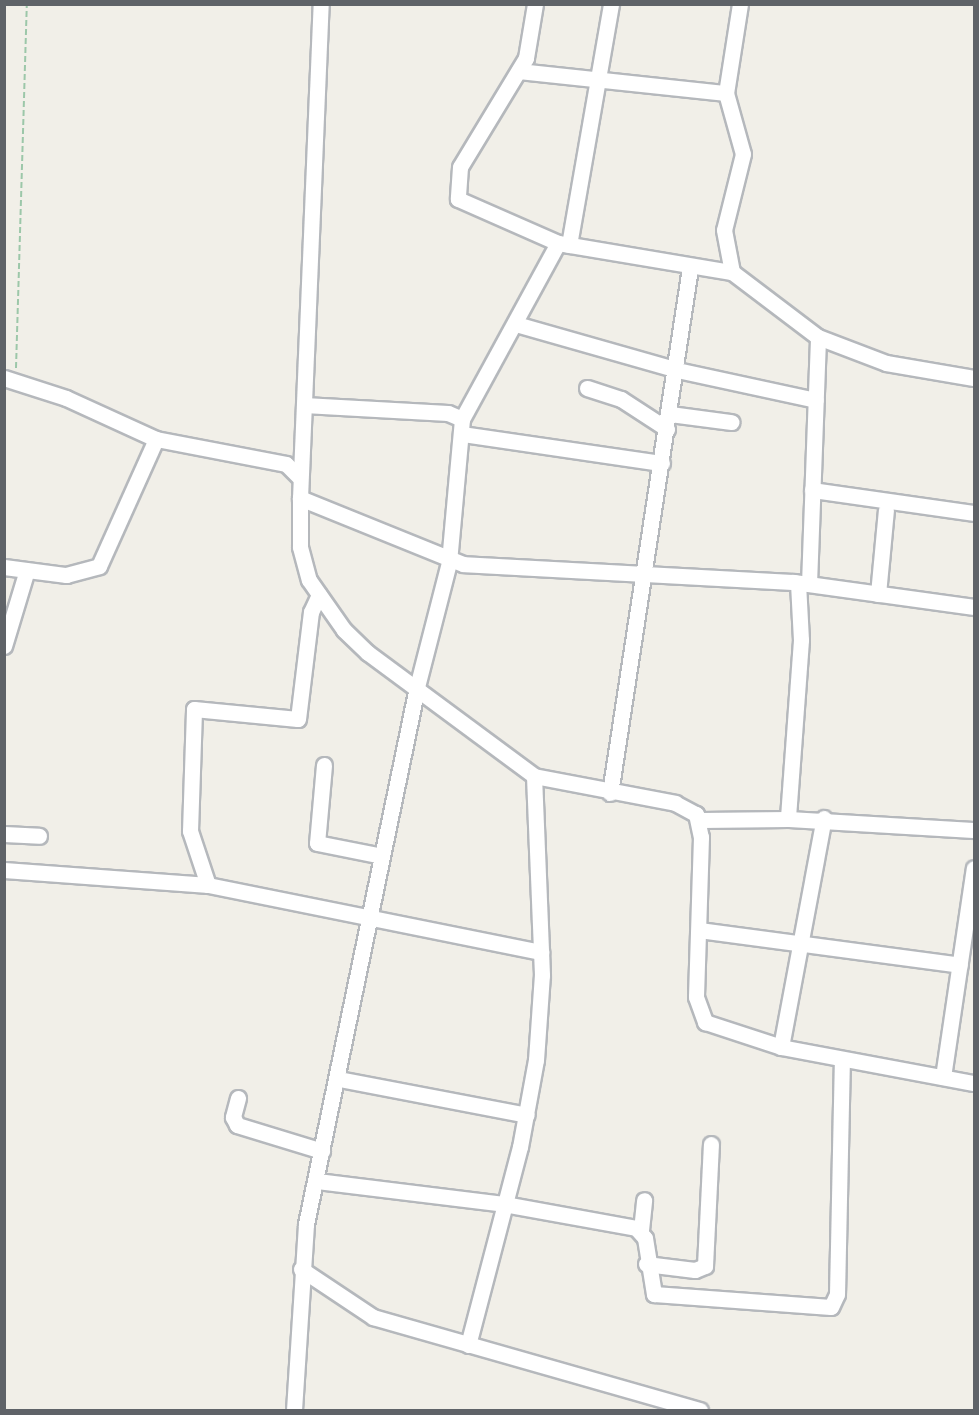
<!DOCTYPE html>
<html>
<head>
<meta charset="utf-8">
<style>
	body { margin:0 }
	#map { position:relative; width:979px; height:1415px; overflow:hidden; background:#f1efe8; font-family:"DejaVu Sans",sans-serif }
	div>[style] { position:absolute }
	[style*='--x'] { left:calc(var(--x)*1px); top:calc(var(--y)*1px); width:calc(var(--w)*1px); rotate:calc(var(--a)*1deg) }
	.path>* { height:2px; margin-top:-1px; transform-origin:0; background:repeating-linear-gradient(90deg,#9cc7a9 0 6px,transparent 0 9px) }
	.roads { filter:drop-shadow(2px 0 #b5b8bc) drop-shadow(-2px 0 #b5b8bc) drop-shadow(0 2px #b5b8bc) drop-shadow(0 -2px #b5b8bc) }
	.minor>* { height:15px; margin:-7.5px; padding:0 7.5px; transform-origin:7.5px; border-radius:7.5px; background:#fff }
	span { translate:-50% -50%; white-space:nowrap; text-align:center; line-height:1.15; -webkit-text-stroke:6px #fff; paint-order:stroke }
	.frame { position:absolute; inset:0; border:6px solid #5f6368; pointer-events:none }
</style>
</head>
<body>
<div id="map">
	<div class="path">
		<div style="--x:16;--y:368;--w:364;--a:-88.3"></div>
	</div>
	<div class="roads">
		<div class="minor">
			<div style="--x:535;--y:4;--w:55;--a:99.5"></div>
			<div style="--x:526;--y:58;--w:127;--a:121.2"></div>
			<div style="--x:460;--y:167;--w:32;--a:94"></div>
			<div style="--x:458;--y:199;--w:109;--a:23.7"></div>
			<div style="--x:558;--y:243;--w:176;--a:9.5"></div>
			<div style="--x:740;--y:4;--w:90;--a:98.9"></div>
			<div style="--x:726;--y:93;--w:63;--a:74.4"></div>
			<div style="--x:743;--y:154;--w:78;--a:104"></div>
			<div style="--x:724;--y:230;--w:43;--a:79.2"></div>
			<div style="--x:732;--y:272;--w:108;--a:37.1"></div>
			<div style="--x:818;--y:337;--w:73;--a:20.9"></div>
			<div style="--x:886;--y:363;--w:89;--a:9.7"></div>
			<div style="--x:519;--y:71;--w:208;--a:6.1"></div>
			<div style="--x:569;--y:245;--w:245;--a:-80.1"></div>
			<div style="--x:516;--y:324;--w:167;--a:15.9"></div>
			<div style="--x:677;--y:370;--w:142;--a:12.2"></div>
			<div style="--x:4;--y:378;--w:65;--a:17.9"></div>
			<div style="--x:66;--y:398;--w:99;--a:24.5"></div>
			<div style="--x:156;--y:439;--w:132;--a:10.9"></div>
			<div style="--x:286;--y:464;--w:17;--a:45"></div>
			<div style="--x:587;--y:388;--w:36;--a:18"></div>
			<div style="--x:621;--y:399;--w:55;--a:33.1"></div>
			<div style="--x:304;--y:405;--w:144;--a:3.2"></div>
			<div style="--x:448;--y:413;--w:15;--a:23"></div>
			<div style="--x:462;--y:419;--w:200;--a:-61.4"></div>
			<div style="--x:670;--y:414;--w:62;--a:7.5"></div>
			<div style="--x:462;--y:434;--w:202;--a:8.3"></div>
			<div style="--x:812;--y:490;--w:164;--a:8.1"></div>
			<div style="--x:300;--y:498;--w:494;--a:-87.6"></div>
			<div style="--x:4;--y:567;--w:63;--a:7.4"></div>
			<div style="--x:66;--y:575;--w:34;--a:-15"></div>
			<div style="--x:99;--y:566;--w:139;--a:-65.8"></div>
			<div style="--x:798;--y:583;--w:57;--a:87"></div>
			<div style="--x:801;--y:640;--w:179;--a:94.2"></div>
			<div style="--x:788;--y:819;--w:186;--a:3.4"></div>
			<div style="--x:809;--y:584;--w:247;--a:-87.9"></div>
			<div style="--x:878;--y:594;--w:84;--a:-84.6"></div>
			<div style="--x:974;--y:607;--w:182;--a:-172.1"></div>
			<div style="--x:794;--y:582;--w:331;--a:-176.9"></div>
			<div style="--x:463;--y:564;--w:176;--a:-158"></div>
			<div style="--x:300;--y:498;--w:49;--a:90"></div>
			<div style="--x:300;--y:547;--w:34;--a:75"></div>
			<div style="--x:309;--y:580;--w:61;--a:55"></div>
			<div style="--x:344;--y:630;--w:33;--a:44"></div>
			<div style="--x:368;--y:653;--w:207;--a:36.5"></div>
			<div style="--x:534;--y:776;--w:144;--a:10.8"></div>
			<div style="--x:675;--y:803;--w:24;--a:28"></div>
			<div style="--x:696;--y:814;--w:24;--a:78"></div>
			<div style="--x:701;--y:837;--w:160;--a:91.8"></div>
			<div style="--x:696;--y:997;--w:27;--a:70"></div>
			<div style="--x:705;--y:1022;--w:80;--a:18.2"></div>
			<div style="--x:781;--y:1047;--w:196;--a:10.6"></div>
			<div style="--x:4;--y:646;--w:79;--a:-73.2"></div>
			<div style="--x:324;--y:765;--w:78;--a:95.1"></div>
			<div style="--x:317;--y:843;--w:66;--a:11.3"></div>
			<div style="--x:610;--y:793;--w:531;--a:-81.34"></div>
			<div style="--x:701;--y:820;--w:87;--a:-0.7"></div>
			<div style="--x:4;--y:834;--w:35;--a:3"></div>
			<div style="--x:4;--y:870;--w:205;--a:4.2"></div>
			<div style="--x:208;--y:885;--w:340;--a:11.4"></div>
			<div style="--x:208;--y:885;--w:57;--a:-108.4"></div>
			<div style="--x:190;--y:831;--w:122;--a:-88.1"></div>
			<div style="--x:194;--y:709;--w:104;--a:5.5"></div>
			<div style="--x:298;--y:719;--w:108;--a:-83.1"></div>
			<div style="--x:311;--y:612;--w:19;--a:-65"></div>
			<div style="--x:699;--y:930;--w:263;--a:7.6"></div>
			<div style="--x:781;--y:1047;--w:233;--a:-79.4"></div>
			<div style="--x:943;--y:1077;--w:211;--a:-81.6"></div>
			<div style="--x:339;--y:1079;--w:191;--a:10.8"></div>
			<div style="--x:238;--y:1098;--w:20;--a:105"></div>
			<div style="--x:233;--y:1117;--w:9;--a:63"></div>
			<div style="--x:237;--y:1125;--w:89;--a:17"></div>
			<div style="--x:317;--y:1181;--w:188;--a:7"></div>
			<div style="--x:504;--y:1204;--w:134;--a:10.3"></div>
			<div style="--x:636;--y:1228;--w:13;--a:48"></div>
			<div style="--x:645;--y:1238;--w:57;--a:80.9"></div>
			<div style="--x:654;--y:1294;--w:177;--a:4.2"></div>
			<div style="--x:831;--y:1307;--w:14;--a:-65"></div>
			<div style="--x:837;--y:1294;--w:234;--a:-88.8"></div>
			<div style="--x:641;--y:1230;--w:30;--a:-84"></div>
			<div style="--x:646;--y:1264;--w:49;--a:7"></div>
			<div style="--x:695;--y:1270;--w:11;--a:-22"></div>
			<div style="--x:705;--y:1266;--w:122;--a:-87.2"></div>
			<div style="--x:301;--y:1269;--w:87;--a:33.7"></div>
			<div style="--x:373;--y:1317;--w:340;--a:15.9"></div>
			<div style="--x:468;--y:1345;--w:205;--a:-75.3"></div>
			<div style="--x:520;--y:1147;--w:88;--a:-79.6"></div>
			<div style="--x:536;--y:1060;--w:85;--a:-86"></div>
			<div style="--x:542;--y:975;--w:199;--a:-92.3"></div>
			<div style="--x:294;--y:1410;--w:186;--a:-86.3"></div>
			<div style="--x:306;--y:1224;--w:548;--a:-78.32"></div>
			<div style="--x:417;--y:687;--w:129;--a:-75.6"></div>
			<div style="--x:449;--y:562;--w:144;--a:-84.8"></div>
		</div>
	</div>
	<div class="frame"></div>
</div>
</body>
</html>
